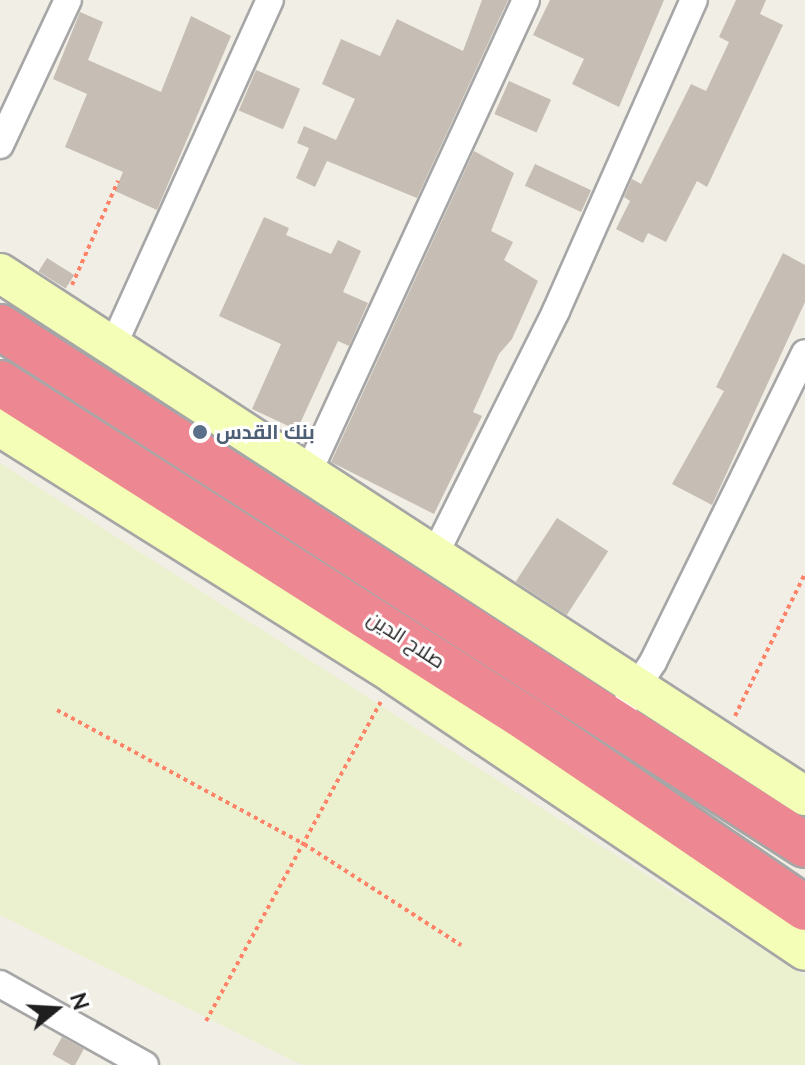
<!DOCTYPE html>
<html>
<head>
<meta charset="utf-8">
<style>
	body { margin:0 }
	#map { position:relative; width:805px; height:1065px; overflow:hidden; background:#f1eee5; font-family:"Nunito Sans",Cairo,sans-serif }
	div>[style] { position:absolute }
	[style*='--x'] { left:calc(var(--x)*1px); top:calc(var(--y)*1px); width:calc(var(--w)*1px); rotate:calc(var(--a)*1deg) }
	.farmland>* { inset:0; background:#ebf1cf }
	.building>* { inset:0; background:#c6bdb4; transform-origin:0 0 }
	.path>* { height:4px; margin-top:-2px; transform-origin:0; background:repeating-linear-gradient(90deg,#ff8368 0 4px,transparent 0 8px) }
	.roads { filter:drop-shadow(2px 0 #a6a6a6) drop-shadow(-2px 0 #a6a6a6) drop-shadow(0 2px #a6a6a6) drop-shadow(0 -2px #a6a6a6) }
	.street>* { height:26px; margin:-13px; padding:0 13px; transform-origin:13px; border-radius:13px; background:#fff }
	.secondary>* { height:38px; margin:-19px; padding:0 19px; transform-origin:19px; border-radius:19px; background:#f5feb6 }
	.highway>* { height:44px; margin:-22px; padding:0 22px; transform-origin:22px; border-radius:22px; background:#ed8893 }
	.dots>* { width:22px; height:22px; translate:-50% -50%; box-sizing:border-box; border:4px solid #fff; border-radius:50% }
	span { translate:-50% -50%; white-space:nowrap; text-align:center; line-height:1.15; -webkit-text-stroke:6px #fff; paint-order:stroke }
	.service-label { font-size:20px; color:#4e5e75; font-weight:700 }
	.left { translate:0 -50%; text-align:left }
	.street-label { font-size:20px; color:#1f1f1f }
	.north { position:absolute; left:16px; top:969px; width:80px; height:80px; -webkit-text-stroke:6px #fff; paint-order:stroke; rotate:72deg; font-size:22px; font-weight:700; line-height:32px; text-align:center; color:#1f1f1f }
	.north::after { content:''; display:block; margin:auto; width:28px; height:36px; background:#1f1f1f; clip-path:polygon(50% 0,100% 100%,50% 72%,0 100%) }
</style>
</head>
<body>
<div id="map">
	<div class="farmland">
		<div style="clip-path:polygon(0 463px,805px 976px,805px 1065px,302px 1065px,0 915px)"></div>
	</div>
	<div class="building">
		<div style="clip-path:polygon(482px 0,508px 0,417px 198px,327px 161px,315px 187px,296px 178px,309px 148px,297px 143px,304px 126px,336px 140px,355px 99px,322px 84px,341px 39px,380px 56px,397px 19px,463px 51px)"></div>
		<div style="clip-path:polygon(550px 0,664px 0,619px 107px,572px 84px,584px 59px,533px 35px)"></div>
		<div style="clip-path:polygon(736px 0,766px 0,760px 14px,783px 25px,707px 187px,697px 181px,666px 242px,648px 233px,643px 243px,616px 229px,630px 201px,624px 197px,632px 179px,641px 184px,691px 84px,706px 91px,729px 42px,719px 37px)"></div>
		<div style="clip-path:polygon(80px 12px,103px 22px,88px 60px,161px 92px,191px 16px,231px 36px,157px 210px,115px 191px,123px 172px,65px 147px,87px 94px,53px 79px)"></div>
		<div style="left:256px;top:70px;width:48px;height:44px;rotate:23deg"></div>
		<div style="left:509px;top:81px;width:46px;height:36px;rotate:24deg"></div>
		<div style="clip-path:polygon(474px 151px,514px 173px,491px 231px,513px 242px,504px 260px,538px 281px,512px 339px,499px 354px,473px 412px,482px 416px,434px 514px,331px 462px)"></div>
		<div style="left:535px;top:164px;width:62px;height:24px;rotate:25deg"></div>
		<div style="clip-path:polygon(264px 217px,289px 228px,286px 235px,331px 254px,338px 240px,361px 251px,343px 292px,368px 303px,349px 346px,338px 341px,297px 430px,252px 409px,281px 344px,219px 316px)"></div>
		<div style="clip-path:polygon(783px 253px,805px 265px,805px 302px,712px 505px,672px 484px,724px 391px,716px 387px)"></div>
		<div style="left:47px;top:258px;width:32px;height:16px;rotate:32deg"></div>
		<div style="left:557px;top:518px;width:61px;height:76px;rotate:33deg"></div>
		<div style="left:62px;top:1037px;width:25px;height:20px;rotate:29deg"></div>
	</div>
	<div class="path">
		<div style="--x:72;--y:285;--w:114;--a:-66.1"></div>
		<div style="--x:57;--y:710;--w:281;--a:28.5"></div>
		<div style="--x:304;--y:844;--w:187;--a:32.8"></div>
		<div style="--x:735;--y:716;--w:158;--a:-63.8"></div>
		<div style="--x:206;--y:1021;--w:364;--a:-61.3"></div>
	</div>
	<div class="roads">
		<div class="street">
			<div style="--x:0;--y:145;--w:160;--a:-64.9"></div>
			<div style="--x:112;--y:348;--w:382;--a:-65.6"></div>
			<div style="--x:306;--y:477;--w:525;--a:-65.24"></div>
			<div style="--x:434;--y:556;--w:274;--a:-63.5"></div>
			<div style="--x:556;--y:311;--w:340;--a:-66.1"></div>
			<div style="--x:628;--y:700;--w:45;--a:-56.7"></div>
			<div style="--x:653;--y:662;--w:344;--a:-63.8"></div>
			<div style="--x:0;--y:984;--w:166;--a:29.2"></div>
		</div>
		<div class="secondary">
			<div style="--x:0;--y:273;--w:960;--a:33.01"></div>
			<div style="--x:0;--y:427;--w:464;--a:32.1"></div>
			<div style="--x:393;--y:674;--w:496;--a:33.9"></div>
		</div>
		<div class="highway">
			<div style="--x:0;--y:327;--w:957;--a:32.76"></div>
			<div style="--x:0;--y:383;--w:625;--a:32.52"></div>
			<div style="--x:527;--y:719;--w:336;--a:34.2"></div>
		</div>
	</div>
	<div class="dots">
		<div style="left:200px;top:432px;background:#5c6f8a"></div>
	</div>
	<div class="service-label">
		<span class="left" style="left:216px;top:432px">بنك القدس</span>
	</div>
	<div class="street-label">
		<span style="left:406px;top:640px;rotate:33deg">صلاح الدين</span>
	</div>
	<div class="north">N</div>
</div>
</body>
</html>
